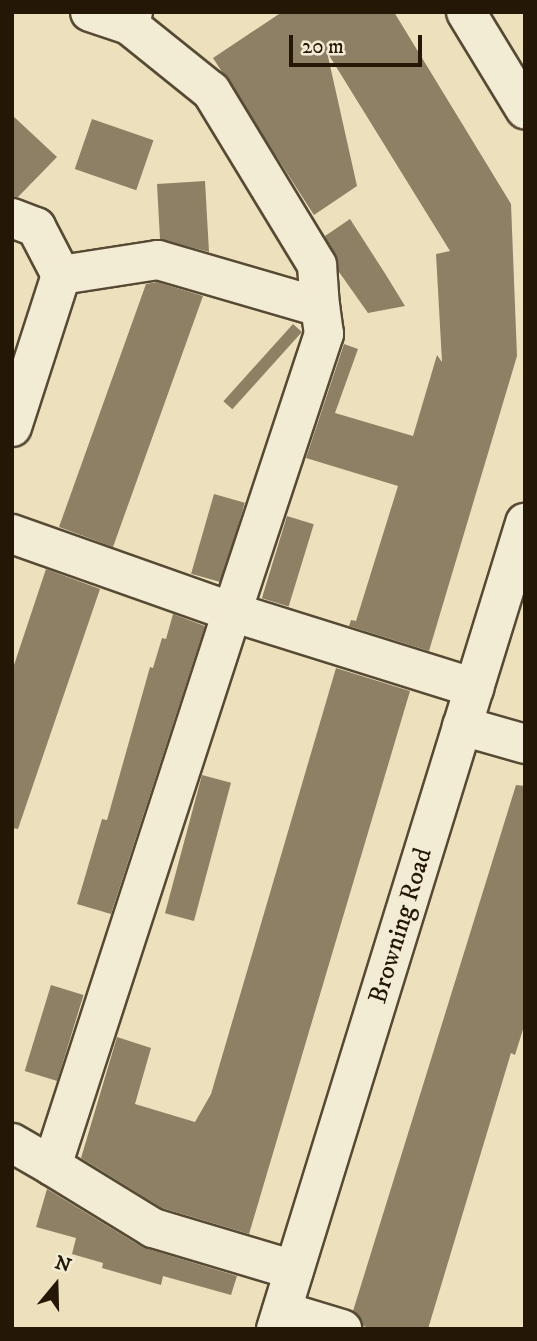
<!DOCTYPE html>
<html>
<head>
<meta charset="utf-8">
<style>
	body { margin:0 }
	#map { position:relative; width:537px; height:1341px; overflow:hidden; background:#ede1bd; font-family:"IM FELL DW Pica",serif }
	div>[style] { position:absolute }
	[style*='--x'] { left:calc(var(--x)*1px); top:calc(var(--y)*1px); width:calc(var(--w)*1px); rotate:calc(var(--a)*1deg) }
	.building>* { inset:0; background:#8d8065; transform-origin:0 0 }
	.roads { filter:drop-shadow(2px 0 #574a34) drop-shadow(-2px 0 #574a34) drop-shadow(0 2px #574a34) drop-shadow(0 -2px #574a34) }
	.minor>* { height:38px; margin:-19px; padding:0 19px; transform-origin:19px; border-radius:19px; background:#f3ecd4 }
	span { translate:-50% -50%; white-space:nowrap; text-align:center; line-height:1.15; -webkit-text-stroke:5px #f3ecd4; paint-order:stroke }
	.street-label { font-size:26px; color:#251706 }
	.frame { position:absolute; inset:0; border:14px solid #251706; pointer-events:none }
	.north { position:absolute; left:21px; top:1250px; width:70px; height:70px; -webkit-text-stroke:5px #f3ecd4; paint-order:stroke; rotate:19deg; font-size:19px; font-weight:700; line-height:28px; text-align:center; color:#251706 }
	.north::after { content:''; display:block; margin:auto; width:24px; height:32px; background:#251706; clip-path:polygon(50% 0,100% 100%,50% 72%,0 100%) }
	.scale { position:absolute; left:289px; top:35px; width:133px; height:32px; box-sizing:border-box; border:4px solid #251706; border-top:0; padding-left:9px; font-size:21px; line-height:24px; white-space:nowrap; color:#251706; -webkit-text-stroke:5px #f3ecd4; paint-order:stroke }
</style>
</head>
<body>
<div id="map">
	<div class="building">
		<div style="clip-path:polygon(282px 12px,394px 12px,511px 204px,517px 356px,429px 651px,349px 626px,351px 620px,356px 621px,398px 486px,306px 458px,344px 344px,358px 349px,335px 413px,413px 436px,437px 355px,442px 362px,436px 254px,450px 251px,327px 52px,357px 186px,314px 215px,213px 58px)"></div>
		<div style="clip-path:polygon(12px 115px,57px 157px,18px 197px,12px 197px)"></div>
		<div style="left:92px;top:119px;width:65px;height:53px;rotate:19deg"></div>
		<div style="clip-path:polygon(205px 181px,209px 252px,160px 239px,157px 184px)"></div>
		<div style="clip-path:polygon(350px 219px,386px 275px,405px 306px,368px 313px,339px 272px,325px 236px)"></div>
		<div style="clip-path:polygon(157px 282px,203px 296px,113px 547px,59px 527px,146px 284px)"></div>
		<div style="left:293px;top:324px;width:12px;height:104px;rotate:42deg"></div>
		<div style="left:214px;top:494px;width:32px;height:83px;rotate:16deg"></div>
		<div style="left:287px;top:516px;width:28px;height:86px;rotate:17deg"></div>
		<div style="clip-path:polygon(46px 569px,100px 589px,18px 829px,12px 828px,12px 671px)"></div>
		<div style="clip-path:polygon(173px 614px,205px 626px,111px 914px,77px 904px,102px 819px,107px 820px,150px 667px,153px 668px,162px 638px,166px 639px)"></div>
		<div style="clip-path:polygon(336px 668px,410px 691px,249px 1234px,162px 1208px,81px 1158px,117px 1037px,151px 1048px,135px 1104px,195px 1122px,211px 1094px)"></div>
		<div style="left:202px;top:775px;width:30px;height:143px;rotate:15deg"></div>
		<div style="clip-path:polygon(516px 785px,525px 786px,525px 1023px,515px 1055px,511px 1053px,428px 1329px,373px 1329px,363px 1326px,353px 1311px)"></div>
		<div style="left:51px;top:985px;width:34px;height:90px;rotate:17deg"></div>
		<div style="clip-path:polygon(47px 1189px,142px 1247px,237px 1276px,231px 1295px,163px 1276px,161px 1285px,102px 1268px,103px 1263px,72px 1254px,76px 1238px,36px 1227px)"></div>
	</div>
	<div class="roads">
		<div class="minor">
			<div style="--x:90;--y:12;--w:41;--a:18.4"></div>
			<div style="--x:129;--y:25;--w:14;--a:-73"></div>
			<div style="--x:466;--y:12;--w:114;--a:58.7"></div>
			<div style="--x:12;--y:218;--w:26;--a:21"></div>
			<div style="--x:36;--y:227;--w:54;--a:62.5"></div>
			<div style="--x:61;--y:275;--w:98;--a:-8.8"></div>
			<div style="--x:158;--y:260;--w:169;--a:16.2"></div>
			<div style="--x:320;--y:307;--w:42;--a:-94.1"></div>
			<div style="--x:317;--y:265;--w:204;--a:-121.3"></div>
			<div style="--x:211;--y:91;--w:105;--a:-141.2"></div>
			<div style="--x:12;--y:427;--w:160;--a:-72.1"></div>
			<div style="--x:12;--y:534;--w:233;--a:19.5"></div>
			<div style="--x:232;--y:612;--w:293;--a:-71.7"></div>
			<div style="--x:324;--y:334;--w:27;--a:-98"></div>
			<div style="--x:462;--y:726;--w:66;--a:15.9"></div>
			<div style="--x:12;--y:1143;--w:46;--a:29.9"></div>
			<div style="--x:52;--y:1166;--w:583;--a:-72"></div>
			<div style="--x:232;--y:612;--w:254;--a:17.4"></div>
			<div style="--x:52;--y:1166;--w:119;--a:31.5"></div>
			<div style="--x:153;--y:1228;--w:147;--a:16.6"></div>
			<div style="--x:282;--y:1311;--w:63;--a:16.7"></div>
			<div style="--x:276;--y:1329;--w:844;--a:-72.83"></div>
		</div>
	</div>
	<div class="street-label">
		<span style="left:401px;top:926px;rotate:-73deg">Browning Road</span>
	</div>
	<div class="frame"></div>
	<div class="north">N</div>
	<div class="scale">20 m</div>
</div>
</body>
</html>
